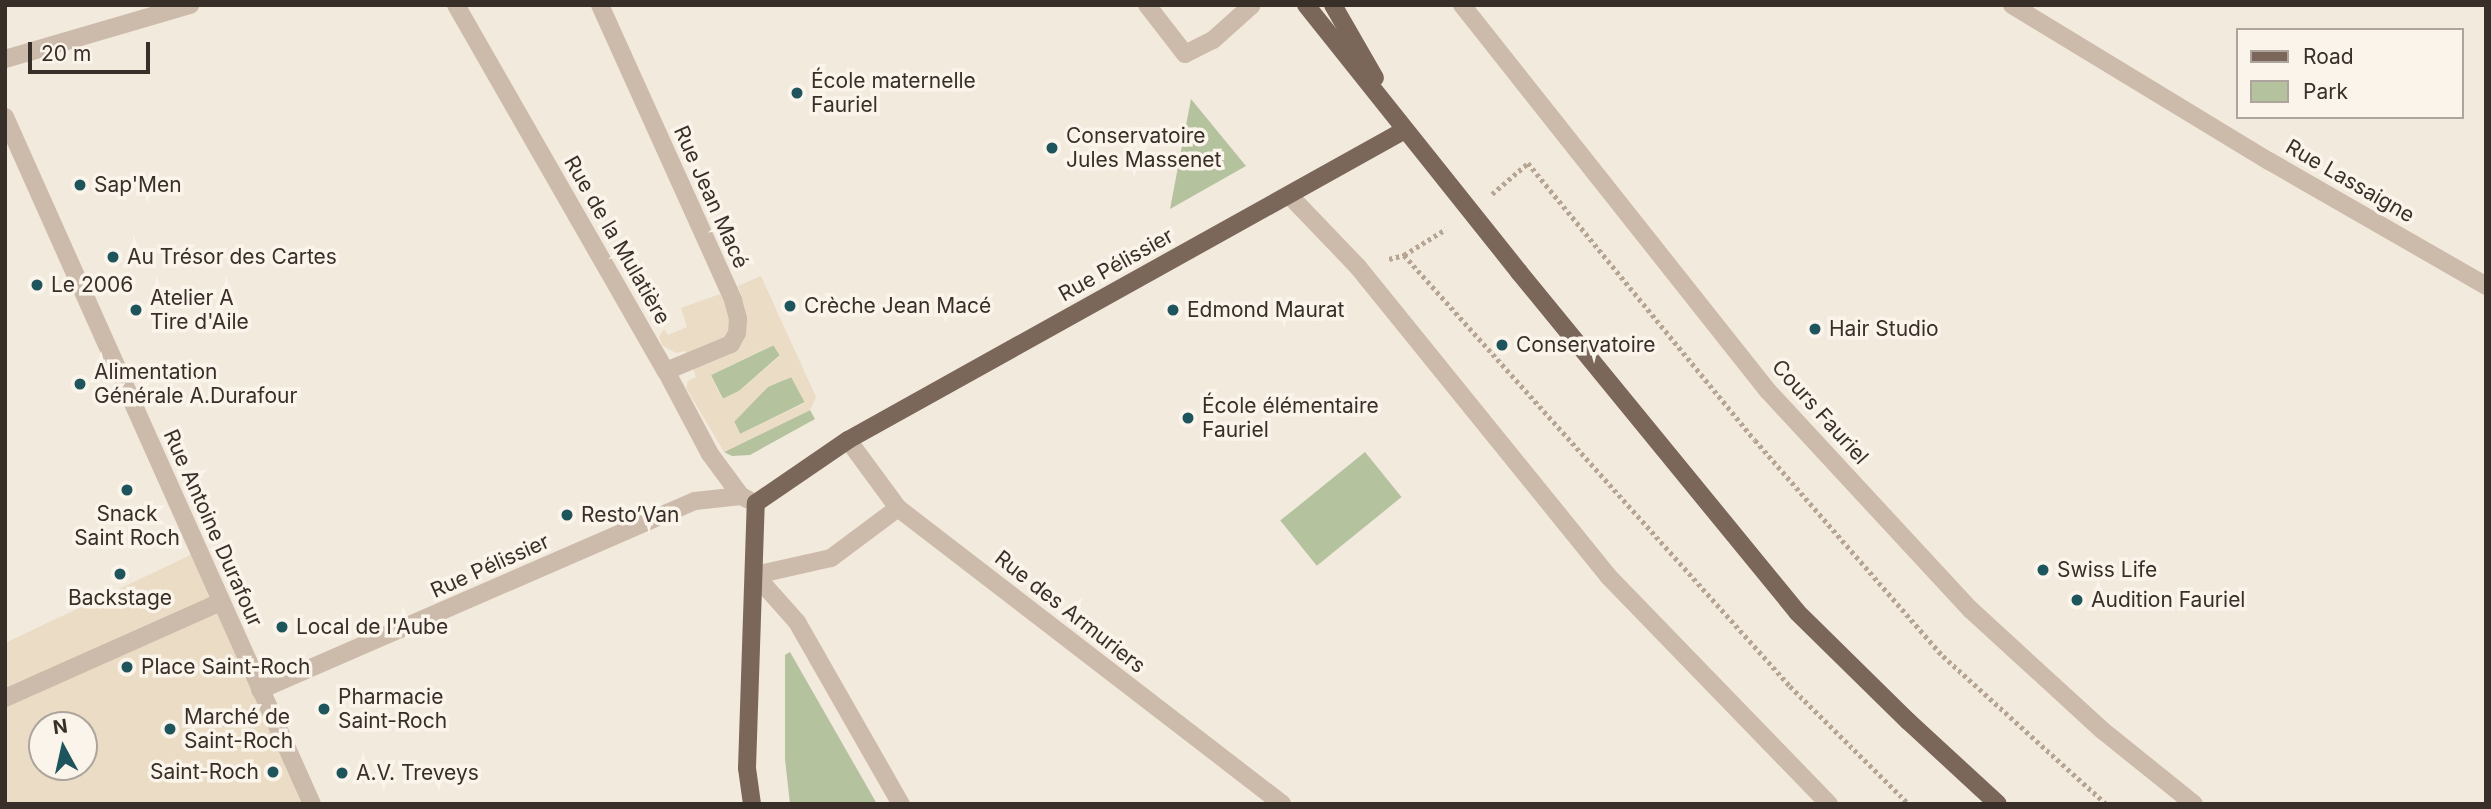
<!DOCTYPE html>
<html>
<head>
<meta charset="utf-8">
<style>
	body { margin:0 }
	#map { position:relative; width:2491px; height:809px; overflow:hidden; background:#f3eade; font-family:Inter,sans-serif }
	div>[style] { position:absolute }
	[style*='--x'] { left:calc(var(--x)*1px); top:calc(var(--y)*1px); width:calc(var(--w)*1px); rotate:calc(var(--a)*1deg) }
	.green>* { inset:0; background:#b4c29e; transform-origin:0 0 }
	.plaza>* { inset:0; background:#ebdcc5 }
	.path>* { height:4.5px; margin-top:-2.25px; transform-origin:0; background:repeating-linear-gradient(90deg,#b7a594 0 3.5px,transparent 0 7px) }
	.minor>* { height:18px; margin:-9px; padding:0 9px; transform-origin:9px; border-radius:9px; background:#cba }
	.major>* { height:18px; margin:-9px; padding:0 9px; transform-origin:9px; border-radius:9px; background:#7b675a }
	.dots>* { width:19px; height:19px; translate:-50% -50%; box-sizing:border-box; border:4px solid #faf4eb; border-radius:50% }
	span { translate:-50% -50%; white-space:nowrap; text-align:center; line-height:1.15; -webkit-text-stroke:7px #faf4eb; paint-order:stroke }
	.poi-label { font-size:21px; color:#392f29 }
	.left { translate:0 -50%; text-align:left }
	.right { translate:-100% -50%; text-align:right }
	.street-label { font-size:21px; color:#392f29 }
	.frame { position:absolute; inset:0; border:7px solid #392f29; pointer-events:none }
	.legend { position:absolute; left:2236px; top:28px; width:228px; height:91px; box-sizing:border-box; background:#faf4eb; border:2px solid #ada59d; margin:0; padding:9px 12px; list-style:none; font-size:21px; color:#392f29 }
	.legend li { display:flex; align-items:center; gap:14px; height:35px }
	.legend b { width:35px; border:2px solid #ada59d }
	.north { position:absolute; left:28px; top:711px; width:70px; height:70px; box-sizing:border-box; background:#faf4eb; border:2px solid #ada59d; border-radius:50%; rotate:352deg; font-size:19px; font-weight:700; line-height:28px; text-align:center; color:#392f29 }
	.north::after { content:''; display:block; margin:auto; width:24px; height:32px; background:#1e545b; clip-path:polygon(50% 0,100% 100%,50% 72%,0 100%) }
	.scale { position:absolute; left:28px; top:42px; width:122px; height:32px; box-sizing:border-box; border:4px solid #392f29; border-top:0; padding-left:9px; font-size:21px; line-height:24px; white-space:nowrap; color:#392f29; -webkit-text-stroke:5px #faf4eb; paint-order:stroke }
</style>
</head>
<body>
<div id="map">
	<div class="green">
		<div style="clip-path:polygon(1191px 99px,1246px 166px,1170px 209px)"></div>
		<div style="clip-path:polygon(774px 345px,780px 355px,739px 391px,723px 399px,711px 375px)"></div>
		<div style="clip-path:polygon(792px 377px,805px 402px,740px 434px,734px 421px,768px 386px)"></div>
		<div style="clip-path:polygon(810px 410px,815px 419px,750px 455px,732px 456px,724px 452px)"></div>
		<div style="left:1365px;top:452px;width:58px;height:109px;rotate:51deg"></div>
		<div style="clip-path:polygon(790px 652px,877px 804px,790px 804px,785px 759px,785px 655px)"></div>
	</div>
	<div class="plaza">
		<div style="clip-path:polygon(evenodd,761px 276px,816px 397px,810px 410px,724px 452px,686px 388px,688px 381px,696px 377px,686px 351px,676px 353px,663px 346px,659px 337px,664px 329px,668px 335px,687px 327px,681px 308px,720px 294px,725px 304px,742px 297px,738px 286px,761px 276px,773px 345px,780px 356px,739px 391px,722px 399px,711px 375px,773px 345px,761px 276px,791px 377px,805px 403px,740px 434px,734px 422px,768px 387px,791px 377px)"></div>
		<div style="clip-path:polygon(evenodd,199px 551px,309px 798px,297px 804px,5px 804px,5px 643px,199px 551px,42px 725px,84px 725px,84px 767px,42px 767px,42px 725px)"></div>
	</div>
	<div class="path">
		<div style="--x:1492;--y:194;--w:48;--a:-40.7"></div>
		<div style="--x:1528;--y:163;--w:358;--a:50.7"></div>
		<div style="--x:1755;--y:440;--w:286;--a:49"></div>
		<div style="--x:1943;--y:656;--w:220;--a:42.2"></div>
		<div style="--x:1404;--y:255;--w:579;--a:48.15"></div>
		<div style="--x:1790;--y:686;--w:168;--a:44.8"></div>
		<div style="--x:1389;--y:259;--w:16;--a:-15"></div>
		<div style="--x:1404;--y:255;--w:49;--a:-31.8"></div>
	</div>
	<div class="minor">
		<div style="--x:456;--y:5;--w:422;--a:60.2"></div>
		<div style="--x:666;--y:371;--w:94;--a:62.1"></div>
		<div style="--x:710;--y:454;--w:52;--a:53.6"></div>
		<div style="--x:600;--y:5;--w:324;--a:65.7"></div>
		<div style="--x:733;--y:300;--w:20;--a:75"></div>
		<div style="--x:738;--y:319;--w:14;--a:94"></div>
		<div style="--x:737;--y:333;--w:13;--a:119"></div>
		<div style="--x:731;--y:344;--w:70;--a:157.4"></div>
		<div style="--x:1147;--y:5;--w:62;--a:52.2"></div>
		<div style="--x:1185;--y:54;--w:31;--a:-27"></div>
		<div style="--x:1213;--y:40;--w:52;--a:-41.9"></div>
		<div style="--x:1462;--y:5;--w:493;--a:51.6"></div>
		<div style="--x:1768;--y:391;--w:299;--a:47.2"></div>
		<div style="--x:1971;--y:610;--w:178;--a:42.5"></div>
		<div style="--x:2102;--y:730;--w:118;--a:38.8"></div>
		<div style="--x:2012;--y:5;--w:301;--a:31.3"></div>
		<div style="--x:2269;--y:161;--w:250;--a:29.9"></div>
		<div style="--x:5;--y:59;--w:193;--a:-16.3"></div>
		<div style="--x:5;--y:117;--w:752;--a:65.92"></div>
		<div style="--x:1289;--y:195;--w:100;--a:46.2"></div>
		<div style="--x:1358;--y:267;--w:399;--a:51"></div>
		<div style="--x:1609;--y:577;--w:316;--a:45.9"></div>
		<div style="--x:848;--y:440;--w:84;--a:53.7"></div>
		<div style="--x:898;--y:508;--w:485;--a:37.6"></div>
		<div style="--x:898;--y:508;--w:84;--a:143.3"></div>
		<div style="--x:831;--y:558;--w:78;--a:167.4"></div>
		<div style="--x:755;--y:575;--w:63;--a:48.2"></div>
		<div style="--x:797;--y:622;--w:210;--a:60.3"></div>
		<div style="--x:260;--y:690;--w:474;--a:-23.5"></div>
		<div style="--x:695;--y:501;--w:46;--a:-6.2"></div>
		<div style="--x:741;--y:496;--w:9;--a:27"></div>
		<div style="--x:5;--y:698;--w:236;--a:-24"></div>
	</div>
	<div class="major">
		<div style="--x:1306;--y:5;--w:342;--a:51.4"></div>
		<div style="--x:1519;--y:272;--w:439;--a:50.7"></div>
		<div style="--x:1797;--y:612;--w:156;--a:44.5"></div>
		<div style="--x:1908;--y:721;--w:122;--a:42.7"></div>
		<div style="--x:1333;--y:5;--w:84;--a:60.1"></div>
		<div style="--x:752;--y:804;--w:36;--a:-98"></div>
		<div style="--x:747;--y:768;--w:265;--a:-88.1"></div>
		<div style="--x:756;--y:503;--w:112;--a:-34.4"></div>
		<div style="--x:848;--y:440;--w:637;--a:-29.1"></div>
	</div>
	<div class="dots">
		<div style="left:797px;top:93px;background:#1e545b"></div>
		<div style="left:1052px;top:148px;background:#1e545b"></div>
		<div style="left:80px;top:185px;background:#1e545b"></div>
		<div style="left:113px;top:257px;background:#1e545b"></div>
		<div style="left:37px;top:285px;background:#1e545b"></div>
		<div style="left:790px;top:306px;background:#1e545b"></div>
		<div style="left:136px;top:310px;background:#1e545b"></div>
		<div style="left:1173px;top:310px;background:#1e545b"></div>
		<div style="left:1815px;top:329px;background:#1e545b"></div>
		<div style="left:1502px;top:345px;background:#1e545b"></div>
		<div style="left:80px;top:384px;background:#1e545b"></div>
		<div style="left:1188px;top:418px;background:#1e545b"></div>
		<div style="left:127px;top:490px;background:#1e545b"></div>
		<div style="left:567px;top:515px;background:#1e545b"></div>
		<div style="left:2043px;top:570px;background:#1e545b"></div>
		<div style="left:120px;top:574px;background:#1e545b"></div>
		<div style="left:2077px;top:600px;background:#1e545b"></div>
		<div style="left:282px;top:627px;background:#1e545b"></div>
		<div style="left:127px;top:667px;background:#1e545b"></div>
		<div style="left:324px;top:709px;background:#1e545b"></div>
		<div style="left:170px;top:729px;background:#1e545b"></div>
		<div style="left:273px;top:772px;background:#1e545b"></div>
		<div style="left:342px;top:773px;background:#1e545b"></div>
	</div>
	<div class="poi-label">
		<span class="left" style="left:811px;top:93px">École maternelle<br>Fauriel</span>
		<span class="left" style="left:1066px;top:148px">Conservatoire<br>Jules Massenet</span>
		<span class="left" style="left:94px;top:185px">Sap'Men</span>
		<span class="left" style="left:127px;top:257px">Au Trésor des Cartes</span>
		<span class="left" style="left:51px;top:285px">Le 2006</span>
		<span class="left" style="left:150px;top:310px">Atelier A<br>Tire d'Aile</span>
		<span class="left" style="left:804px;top:306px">Crèche Jean Macé</span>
		<span class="left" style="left:1187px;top:310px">Edmond Maurat</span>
		<span class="left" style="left:1829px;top:329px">Hair Studio</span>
		<span class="left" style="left:1516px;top:345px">Conservatoire</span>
		<span class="left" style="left:94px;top:384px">Alimentation<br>Générale A.Durafour</span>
		<span class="left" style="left:1202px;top:418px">École élémentaire<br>Fauriel</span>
		<span style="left:127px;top:526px">Snack<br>Saint Roch</span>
		<span class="left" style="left:581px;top:515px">Resto’Van</span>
		<span class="left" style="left:2057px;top:570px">Swiss Life</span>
		<span style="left:120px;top:598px">Backstage</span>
		<span class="left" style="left:2091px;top:600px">Audition Fauriel</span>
		<span class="left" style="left:296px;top:627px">Local de l'Aube</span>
		<span class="left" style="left:141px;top:667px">Place Saint-Roch</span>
		<span class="left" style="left:338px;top:709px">Pharmacie<br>Saint-Roch</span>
		<span class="left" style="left:184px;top:729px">Marché de<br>Saint-Roch</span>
		<span class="right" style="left:259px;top:772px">Saint-Roch</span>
		<span class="left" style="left:356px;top:773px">A.V. Treveys</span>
	</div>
	<div class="street-label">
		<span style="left:2350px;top:181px;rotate:30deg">Rue Lassaigne</span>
		<span style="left:711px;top:197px;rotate:66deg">Rue Jean Macé</span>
		<span style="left:617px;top:240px;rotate:60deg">Rue de la Mulatière</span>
		<span style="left:1116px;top:265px;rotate:-29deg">Rue Pélissier</span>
		<span style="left:1820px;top:412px;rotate:48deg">Cours Fauriel</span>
		<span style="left:213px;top:528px;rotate:66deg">Rue Antoine Durafour</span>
		<span style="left:490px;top:566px;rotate:-24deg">Rue Pélissier</span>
		<span style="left:1070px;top:612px;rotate:38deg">Rue des Armuriers</span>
	</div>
	<div class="frame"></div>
	<ul class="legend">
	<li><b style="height:9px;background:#7b675a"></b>Road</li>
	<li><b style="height:19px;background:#b4c29e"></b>Park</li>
	</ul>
	<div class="north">N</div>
	<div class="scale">20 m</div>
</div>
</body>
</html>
